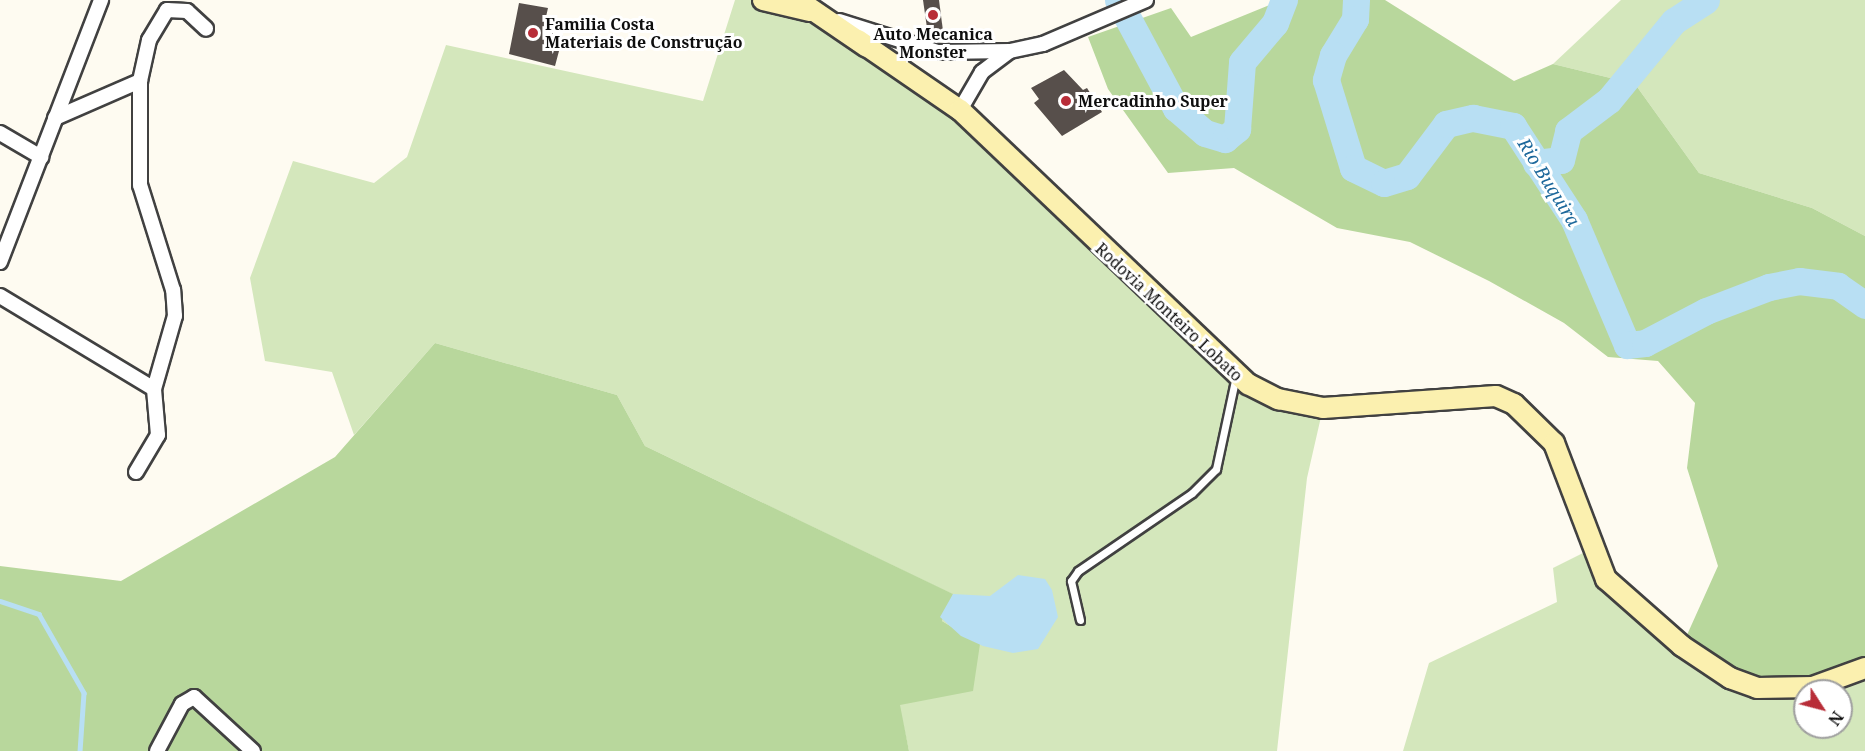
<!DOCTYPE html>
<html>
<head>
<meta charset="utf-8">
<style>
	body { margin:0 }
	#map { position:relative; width:1865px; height:751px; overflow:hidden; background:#fefbf1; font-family:"Noto Serif",serif }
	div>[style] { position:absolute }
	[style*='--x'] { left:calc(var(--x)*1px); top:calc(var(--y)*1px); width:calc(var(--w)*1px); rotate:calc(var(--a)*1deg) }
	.green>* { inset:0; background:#d4e7bc }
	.forest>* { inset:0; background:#b8d79c }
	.water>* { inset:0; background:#b8dff3 }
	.stream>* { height:4.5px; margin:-2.25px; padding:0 2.25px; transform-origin:2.25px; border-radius:2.25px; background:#b8dff3 }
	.river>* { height:27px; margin:-13.5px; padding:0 13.5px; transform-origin:13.5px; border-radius:13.5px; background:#b8dff3 }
	.building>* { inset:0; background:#574f4b }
	.roads { filter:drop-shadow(2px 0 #414141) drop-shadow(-2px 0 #414141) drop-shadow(0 2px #414141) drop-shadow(0 -2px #414141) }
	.service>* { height:7px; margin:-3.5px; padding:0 3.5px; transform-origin:3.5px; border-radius:3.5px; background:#fff }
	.minor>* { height:14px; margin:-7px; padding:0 7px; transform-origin:7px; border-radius:7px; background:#fff }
	.secondary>* { height:20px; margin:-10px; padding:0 10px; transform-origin:10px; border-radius:10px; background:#fbf0af }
	.dots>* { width:16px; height:16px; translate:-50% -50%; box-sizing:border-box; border:3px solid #fff; border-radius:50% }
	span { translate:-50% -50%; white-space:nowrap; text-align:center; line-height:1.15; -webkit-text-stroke:6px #fff; paint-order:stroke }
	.poi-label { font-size:16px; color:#0e0e0e; font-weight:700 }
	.left { translate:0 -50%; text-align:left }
	.street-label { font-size:16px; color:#0e0e0e }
	.water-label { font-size:18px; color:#1d689b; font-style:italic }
	.north { position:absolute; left:1793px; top:679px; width:60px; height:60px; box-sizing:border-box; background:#fff; border:2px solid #9f9f9f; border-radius:50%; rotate:126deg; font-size:16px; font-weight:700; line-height:24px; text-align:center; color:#0e0e0e }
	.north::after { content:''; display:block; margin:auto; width:21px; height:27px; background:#b82d38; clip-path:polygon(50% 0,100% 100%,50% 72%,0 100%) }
</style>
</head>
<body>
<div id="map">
	<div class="green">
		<div style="clip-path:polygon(735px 0,769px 0,818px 13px,919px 78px,1248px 384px,1323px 408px,1307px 478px,1277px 751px,909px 751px,899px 705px,980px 644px,942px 621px,952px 594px,645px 446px,617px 395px,435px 343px,354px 435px,332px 372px,265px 361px,250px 278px,293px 161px,374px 183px,407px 157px,446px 45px,703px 101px)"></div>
		<div style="clip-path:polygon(1621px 0,1865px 0,1865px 236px,1812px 208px,1699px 173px,1635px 84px,1553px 64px)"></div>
		<div style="clip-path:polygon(evenodd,1593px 548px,1602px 569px,1682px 646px,1865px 668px,1865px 751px,1403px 751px,1429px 663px,1557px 602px,1553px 568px,1593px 548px,1805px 691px,1841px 691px,1841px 727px,1805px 727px,1805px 691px)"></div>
	</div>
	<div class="forest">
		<div style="clip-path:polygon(1282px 0,1385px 0,1514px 81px,1553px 64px,1635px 84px,1699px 173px,1812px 208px,1865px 236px,1865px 668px,1769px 689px,1682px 646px,1718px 566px,1687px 468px,1695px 403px,1658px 361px,1608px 357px,1564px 323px,1489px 281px,1410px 242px,1337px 228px,1234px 168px,1168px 173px,1108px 89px,1088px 37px,1171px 8px,1191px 37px)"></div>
		<div style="clip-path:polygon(435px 343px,617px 395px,645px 446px,953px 594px,942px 621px,980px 644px,973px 691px,900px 705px,909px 751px,0 751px,0 566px,121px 581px,335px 457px)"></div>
	</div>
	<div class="water">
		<div style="clip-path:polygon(1018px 575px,1045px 579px,1052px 590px,1058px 617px,1038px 649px,1013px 653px,983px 646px,961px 636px,940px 617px,953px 594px,990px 596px)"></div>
	</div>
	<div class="stream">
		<div style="--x:0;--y:601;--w:41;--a:18.4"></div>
		<div style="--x:39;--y:614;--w:91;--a:60.3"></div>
		<div style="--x:84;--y:693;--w:58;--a:93.9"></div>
	</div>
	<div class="river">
		<div style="--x:1118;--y:0;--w:123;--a:61.8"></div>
		<div style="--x:1176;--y:108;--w:38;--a:41"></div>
		<div style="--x:1205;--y:133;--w:21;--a:17"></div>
		<div style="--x:1225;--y:139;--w:16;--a:-40"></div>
		<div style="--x:1237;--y:129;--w:67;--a:-85.7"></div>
		<div style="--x:1242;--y:62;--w:51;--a:-49.8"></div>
		<div style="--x:1275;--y:23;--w:25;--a:-69"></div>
		<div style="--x:1356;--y:0;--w:19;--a:93"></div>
		<div style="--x:1355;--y:19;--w:42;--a:121.4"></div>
		<div style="--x:1333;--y:55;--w:26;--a:106"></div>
		<div style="--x:1326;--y:80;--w:92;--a:72.9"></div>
		<div style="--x:1353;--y:168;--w:34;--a:26"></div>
		<div style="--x:1384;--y:183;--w:24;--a:-17"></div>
		<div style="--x:1407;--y:176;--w:65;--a:-53.1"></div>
		<div style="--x:1446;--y:124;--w:28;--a:-13"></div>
		<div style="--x:1473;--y:118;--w:41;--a:11.3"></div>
		<div style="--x:1513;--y:126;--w:112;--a:57"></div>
		<div style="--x:1574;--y:220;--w:136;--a:67"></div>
		<div style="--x:1627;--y:345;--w:18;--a:-6"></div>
		<div style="--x:1645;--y:343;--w:69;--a:-27.7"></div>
		<div style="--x:1706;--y:311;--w:67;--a:-20.9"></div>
		<div style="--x:1769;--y:287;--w:31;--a:-11"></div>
		<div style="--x:1799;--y:281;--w:39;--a:7"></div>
		<div style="--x:1838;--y:286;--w:33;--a:35"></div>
		<div style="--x:1536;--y:163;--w:25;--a:-7"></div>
		<div style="--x:1561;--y:160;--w:30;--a:-76"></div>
		<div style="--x:1568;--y:131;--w:51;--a:-37.1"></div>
		<div style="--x:1609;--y:100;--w:102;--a:-50.6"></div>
		<div style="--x:1674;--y:21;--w:38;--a:-33"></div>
	</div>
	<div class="building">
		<div style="clip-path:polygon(923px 0,939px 0,943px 31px,928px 35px)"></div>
		<div style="clip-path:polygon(519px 3px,548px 8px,543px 30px,563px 36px,555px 66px,509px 54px)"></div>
		<div style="clip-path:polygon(1064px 70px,1083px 90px,1087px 88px,1102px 112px,1062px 136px,1034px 103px,1039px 99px,1031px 88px)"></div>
	</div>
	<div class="roads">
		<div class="service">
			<div style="--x:1080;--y:620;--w:40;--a:-103"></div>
			<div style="--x:1071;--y:581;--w:12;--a:-55"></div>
			<div style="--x:1078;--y:571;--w:138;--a:-34.4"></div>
			<div style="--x:1192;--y:493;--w:34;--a:-45"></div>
			<div style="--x:1216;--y:469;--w:95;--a:-77.9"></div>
		</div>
		<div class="minor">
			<div style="--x:839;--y:21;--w:104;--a:17.4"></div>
			<div style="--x:938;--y:52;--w:72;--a:-0.8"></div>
			<div style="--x:1010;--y:51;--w:34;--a:-12"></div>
			<div style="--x:1043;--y:44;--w:112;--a:-23.1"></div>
			<div style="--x:960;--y:110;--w:44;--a:-59.9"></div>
			<div style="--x:982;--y:72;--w:35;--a:-37"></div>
			<div style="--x:55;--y:118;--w:93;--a:-23.5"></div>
			<div style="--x:0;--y:133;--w:48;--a:30.3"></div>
			<div style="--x:0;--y:262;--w:281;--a:-68.9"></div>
			<div style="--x:0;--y:296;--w:180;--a:31.1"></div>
			<div style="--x:136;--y:472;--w:43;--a:-59.3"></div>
			<div style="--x:158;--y:435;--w:46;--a:-95"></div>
			<div style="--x:154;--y:389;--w:76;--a:-74"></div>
			<div style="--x:175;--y:316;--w:26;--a:-94"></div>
			<div style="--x:173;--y:290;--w:110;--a:-107.4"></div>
			<div style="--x:140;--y:185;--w:104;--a:-90"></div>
			<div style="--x:140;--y:81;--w:42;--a:-77.6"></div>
			<div style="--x:149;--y:40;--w:35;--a:-59"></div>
			<div style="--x:167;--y:10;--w:20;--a:3"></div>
			<div style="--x:187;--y:11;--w:26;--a:43"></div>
			<div style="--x:157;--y:751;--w:53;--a:-62"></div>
			<div style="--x:182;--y:704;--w:14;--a:-30"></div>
			<div style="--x:194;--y:697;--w:80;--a:42.5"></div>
		</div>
		<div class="secondary">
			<div style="--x:763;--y:0;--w:48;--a:13.2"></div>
			<div style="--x:798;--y:0;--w:83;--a:34.3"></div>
			<div style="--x:858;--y:40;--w:124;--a:34.5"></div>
			<div style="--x:960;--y:110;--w:398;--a:43.6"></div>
			<div style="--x:1248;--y:384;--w:34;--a:27"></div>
			<div style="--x:1278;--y:399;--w:46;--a:11.3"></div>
			<div style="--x:1323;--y:408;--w:173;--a:-4"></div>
			<div style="--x:1496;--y:396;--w:20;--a:24"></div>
			<div style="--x:1514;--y:404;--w:56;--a:44.3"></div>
			<div style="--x:1554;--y:443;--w:146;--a:69.1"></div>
			<div style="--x:1606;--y:579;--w:101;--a:41.4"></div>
			<div style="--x:1682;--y:646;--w:58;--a:33.7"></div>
			<div style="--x:1730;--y:678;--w:29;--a:20"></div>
			<div style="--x:1757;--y:688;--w:56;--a:-1"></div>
			<div style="--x:1813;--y:687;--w:55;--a:-20.1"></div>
		</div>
	</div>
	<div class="dots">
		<div style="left:933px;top:15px;background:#b82d38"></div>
		<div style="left:533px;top:33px;background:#b82d38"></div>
		<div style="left:1066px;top:101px;background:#b82d38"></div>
	</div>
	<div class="poi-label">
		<span class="left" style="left:545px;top:33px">Familia Costa<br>Materiais de Construção</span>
		<span style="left:933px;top:43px">Auto Mecanica<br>Monster</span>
		<span class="left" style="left:1078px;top:101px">Mercadinho Super</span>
	</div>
	<div class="street-label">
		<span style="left:1169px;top:312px;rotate:43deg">Rodovia Monteiro Lobato</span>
	</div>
	<div class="water-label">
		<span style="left:1549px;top:182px;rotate:58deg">Rio Buquira</span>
	</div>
	<div class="north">N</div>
</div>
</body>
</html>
